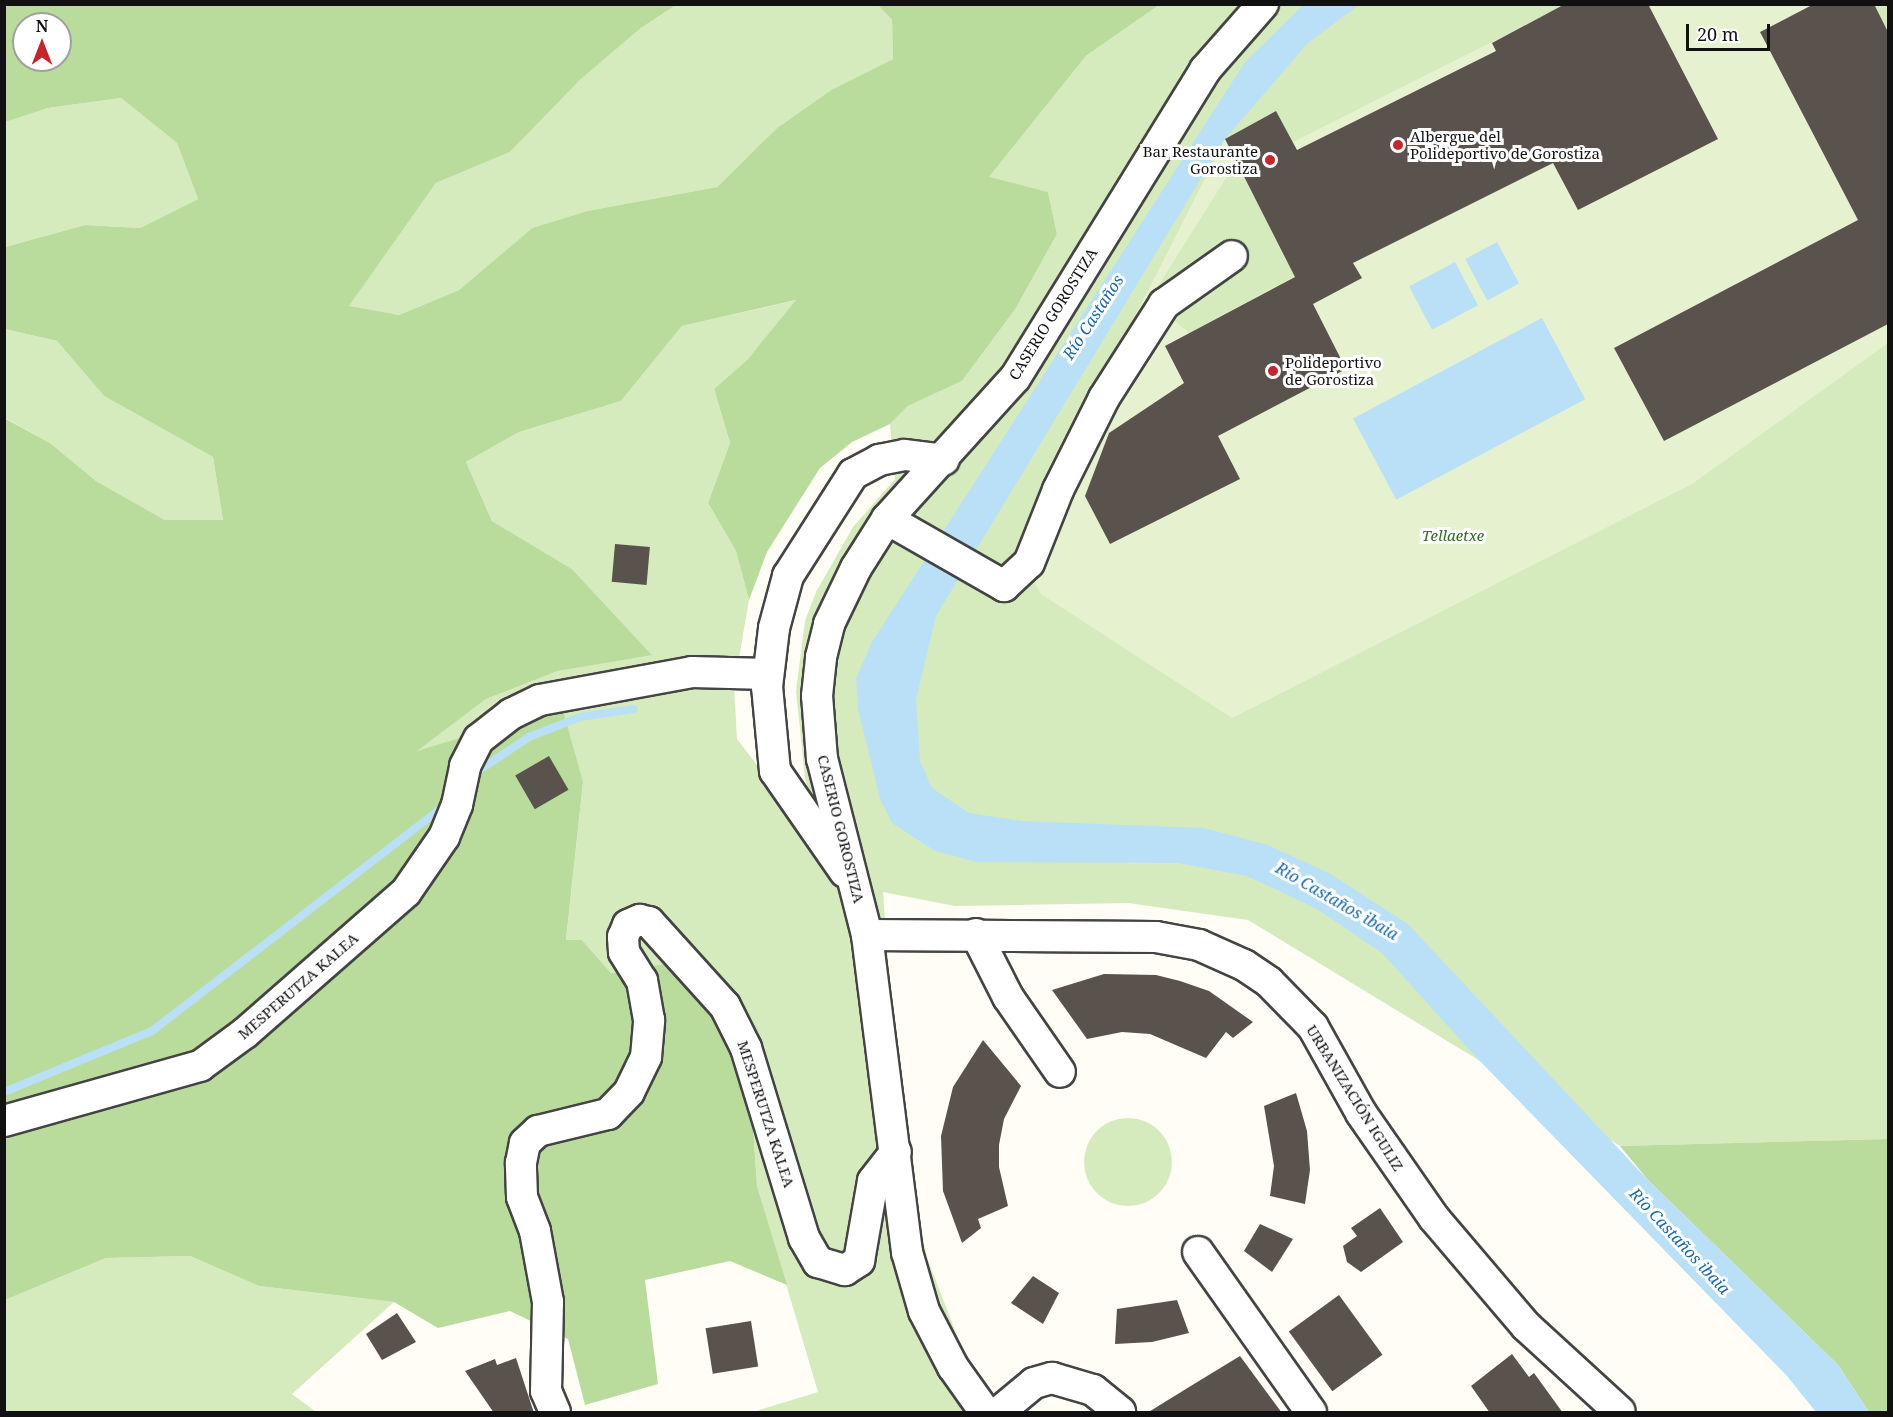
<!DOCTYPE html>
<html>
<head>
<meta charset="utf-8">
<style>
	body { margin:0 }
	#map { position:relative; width:1893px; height:1417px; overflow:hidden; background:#fffdf5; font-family:"Noto Serif",serif }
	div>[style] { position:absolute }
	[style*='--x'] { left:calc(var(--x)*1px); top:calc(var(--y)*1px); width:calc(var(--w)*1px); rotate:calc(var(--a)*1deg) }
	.green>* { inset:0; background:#d5ebbd }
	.round { border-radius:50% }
	.forest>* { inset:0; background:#b9dc9c }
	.pitch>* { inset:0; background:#e6f2cf }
	.water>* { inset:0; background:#b9e0f7; transform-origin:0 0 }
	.stream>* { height:8px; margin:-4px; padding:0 4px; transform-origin:4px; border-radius:4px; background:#b9e0f7 }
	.building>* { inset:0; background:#5a524d; transform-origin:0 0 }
	.roads { filter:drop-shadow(2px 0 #444) drop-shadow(-2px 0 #444) drop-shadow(0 2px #444) drop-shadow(0 -2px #444) }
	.minor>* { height:30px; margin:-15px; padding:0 15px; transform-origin:15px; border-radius:15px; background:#fff }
	.dots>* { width:16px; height:16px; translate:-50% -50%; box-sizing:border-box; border:3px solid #fff; border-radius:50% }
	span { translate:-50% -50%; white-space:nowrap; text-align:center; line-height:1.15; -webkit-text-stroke:6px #fff; paint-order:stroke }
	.poi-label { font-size:15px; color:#111 }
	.left { translate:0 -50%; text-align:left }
	.right { translate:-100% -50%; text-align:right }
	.street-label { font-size:15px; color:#111 }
	.park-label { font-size:15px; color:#2f6b1f; font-style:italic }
	.water-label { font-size:16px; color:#1768a6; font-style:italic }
	.frame { position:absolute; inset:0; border:6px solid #111; pointer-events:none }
	.north { position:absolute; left:12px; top:12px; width:60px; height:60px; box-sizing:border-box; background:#fff; border:2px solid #a0a0a0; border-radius:50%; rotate:0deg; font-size:16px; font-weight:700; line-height:24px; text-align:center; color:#111 }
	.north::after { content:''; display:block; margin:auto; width:21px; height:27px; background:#c4262e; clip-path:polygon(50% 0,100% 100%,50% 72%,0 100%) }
	.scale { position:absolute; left:1686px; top:24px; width:84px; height:27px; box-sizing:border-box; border:3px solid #111; border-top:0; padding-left:8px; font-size:18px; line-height:21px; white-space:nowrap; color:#111; -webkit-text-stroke:4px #fff; paint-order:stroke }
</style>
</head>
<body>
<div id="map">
	<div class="green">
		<div style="clip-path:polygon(1295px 4px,1888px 5px,1888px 1139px,1620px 1146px,1248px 920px,1128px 903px,955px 906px,883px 892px,897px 1081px,926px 1255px,968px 1364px,1002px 1412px,753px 1412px,818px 1392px,757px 1186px,753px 1127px,671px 963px,611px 973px,582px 940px,566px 941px,583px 782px,415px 752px,486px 699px,558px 671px,651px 654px,572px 569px,492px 521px,466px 462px,519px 432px,621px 401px,682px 326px,797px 300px,748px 359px,714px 389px,730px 443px,708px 503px,736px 551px,749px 600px,734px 687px,737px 739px,824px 852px,805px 778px,796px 691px,805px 621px,816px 592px,853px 527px,895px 479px,890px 424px,908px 406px,962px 381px,1016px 308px,1057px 234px,1048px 192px,988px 178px,1086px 56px,1159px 5px)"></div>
		<div style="clip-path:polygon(676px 5px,878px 5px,892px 20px,893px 59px,831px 90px,777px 128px,717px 187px,587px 211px,532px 228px,459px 290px,399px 315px,348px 307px,436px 183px,510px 152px,581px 79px,641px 28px)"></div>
		<div style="clip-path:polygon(121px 98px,177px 143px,198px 199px,140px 228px,85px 225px,5px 247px,4px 122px,48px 108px)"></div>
		<div style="clip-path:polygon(5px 329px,57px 341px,104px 396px,213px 457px,223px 520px,165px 520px,96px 481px,50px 443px,5px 418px)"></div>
		<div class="round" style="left:1084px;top:1118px;width:88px;height:88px"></div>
		<div style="clip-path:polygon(190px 1256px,259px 1286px,394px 1302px,292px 1394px,316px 1412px,5px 1412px,5px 1300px,106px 1258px)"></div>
	</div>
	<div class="forest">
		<div style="clip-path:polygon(evenodd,5px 5px,676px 5px,641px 28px,581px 79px,510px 152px,436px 183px,349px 306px,399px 315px,459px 290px,532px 228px,587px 211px,717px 187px,777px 128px,831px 90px,893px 59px,892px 20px,878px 5px,1159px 5px,1086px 56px,989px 177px,1048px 192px,1057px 234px,1016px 308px,962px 381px,908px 406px,890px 424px,852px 442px,820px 468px,767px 552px,749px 600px,736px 551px,708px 503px,730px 443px,714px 389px,748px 359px,796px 300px,682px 326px,621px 401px,519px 432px,466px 462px,492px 521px,572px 569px,652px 655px,558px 671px,486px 699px,417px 751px,562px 707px,583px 782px,566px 940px,582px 940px,611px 973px,670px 963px,710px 1009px,734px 1052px,753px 1127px,757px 1186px,787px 1285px,730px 1261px,645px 1280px,658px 1384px,585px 1405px,568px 1339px,510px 1311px,438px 1328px,394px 1302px,259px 1286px,190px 1256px,106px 1258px,5px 1300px,4px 418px,50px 443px,96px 481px,165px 520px,223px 520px,213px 457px,104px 396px,57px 341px,5px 329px,5px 247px,85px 225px,140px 228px,198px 199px,177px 143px,121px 98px,48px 108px,5px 122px,5px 5px,24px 24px,60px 24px,60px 60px,24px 60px,24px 24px)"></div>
		<div style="clip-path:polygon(1888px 1139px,1888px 1412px,1869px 1412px,1838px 1365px,1648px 1180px,1620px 1146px)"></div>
	</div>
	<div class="pitch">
		<div style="clip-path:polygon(evenodd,1565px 5px,1874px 5px,1888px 32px,1888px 343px,1692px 484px,1232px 718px,1041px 594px,1017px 549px,1225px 139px,1276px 111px,1293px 142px,1565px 5px,1236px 162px,1295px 276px,1189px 333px,1150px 299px,1236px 162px)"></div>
	</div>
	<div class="water">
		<div style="clip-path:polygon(1303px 5px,1359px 5px,1308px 43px,1225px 139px,936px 616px,916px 699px,920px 761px,932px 788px,969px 813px,1021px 821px,1204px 828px,1268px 845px,1329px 873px,1408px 924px,1648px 1180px,1838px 1365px,1869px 1412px,1816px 1412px,1787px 1376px,1475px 1056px,1382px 953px,1317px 909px,1247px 876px,1178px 863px,977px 862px,935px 851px,892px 823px,880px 799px,858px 709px,856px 678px,872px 642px,1245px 62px)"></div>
		<div style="left:1497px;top:242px;width:47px;height:36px;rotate:62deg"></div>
		<div style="left:1455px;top:262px;width:49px;height:52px;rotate:62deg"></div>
		<div style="left:1542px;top:318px;width:92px;height:214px;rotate:62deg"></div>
	</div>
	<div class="stream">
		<div style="--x:481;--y:769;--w:58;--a:-33.7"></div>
		<div style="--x:529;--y:737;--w:55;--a:-21.4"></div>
		<div style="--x:580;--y:717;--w:54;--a:-8.6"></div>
		<div style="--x:4;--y:1092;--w:160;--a:-22.4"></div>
		<div style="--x:152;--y:1031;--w:364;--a:-37.6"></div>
	</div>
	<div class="building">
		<div style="clip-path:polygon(1565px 4px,1648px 4px,1718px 139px,1578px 210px,1553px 163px,1353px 263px,1362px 278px,1313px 304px,1346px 369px,1218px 436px,1240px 479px,1110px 544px,1085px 496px,1109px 433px,1184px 383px,1165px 346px,1295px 277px,1225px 139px,1276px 111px,1297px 150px,1496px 51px,1492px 43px)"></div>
		<div style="clip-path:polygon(1814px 4px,1874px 4px,1888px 32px,1888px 324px,1664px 441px,1614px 348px,1858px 220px,1760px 32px)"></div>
		<div style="left:615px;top:544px;width:35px;height:38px;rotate:5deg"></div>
		<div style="left:549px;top:756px;width:39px;height:39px;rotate:60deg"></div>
		<div style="clip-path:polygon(1104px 974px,1156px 975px,1180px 981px,1209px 991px,1253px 1022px,1233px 1038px,1226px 1032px,1206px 1058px,1150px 1034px,1122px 1032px,1087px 1039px,1052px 990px)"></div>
		<div style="clip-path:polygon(983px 1040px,1021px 1086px,1004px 1119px,999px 1145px,999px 1167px,1008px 1206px,978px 1219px,981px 1228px,962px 1243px,943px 1191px,941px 1136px,953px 1087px)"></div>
		<div style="clip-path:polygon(1296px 1093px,1307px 1131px,1310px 1170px,1305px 1204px,1270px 1196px,1274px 1166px,1264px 1106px)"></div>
		<div style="clip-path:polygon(1380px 1208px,1403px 1242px,1361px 1272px,1347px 1262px,1343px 1246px,1357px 1236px,1351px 1228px)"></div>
		<div style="clip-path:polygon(1260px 1224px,1293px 1239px,1272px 1272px,1244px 1251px)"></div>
		<div style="clip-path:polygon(1033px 1276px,1059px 1293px,1043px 1324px,1011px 1303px)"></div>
		<div style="left:1339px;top:1295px;width:74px;height:62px;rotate:54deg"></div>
		<div style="clip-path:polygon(1177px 1300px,1189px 1333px,1152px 1342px,1115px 1344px,1117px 1309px)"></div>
		<div style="clip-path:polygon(397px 1313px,416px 1342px,382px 1360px,366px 1334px)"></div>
		<div style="left:751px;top:1321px;width:46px;height:46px;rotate:81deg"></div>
		<div style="clip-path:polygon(1512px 1354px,1529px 1377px,1534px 1373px,1563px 1413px,1490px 1413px,1471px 1386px)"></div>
		<div style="clip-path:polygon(1240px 1356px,1282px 1413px,1147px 1413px,1194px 1384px)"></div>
		<div style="clip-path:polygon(516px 1358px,534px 1413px,494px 1413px,465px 1371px,495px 1359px,497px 1365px)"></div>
	</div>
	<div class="roads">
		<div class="minor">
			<div style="--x:887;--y:519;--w:135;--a:29.8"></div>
			<div style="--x:1004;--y:586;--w:34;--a:-43"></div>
			<div style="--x:1029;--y:563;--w:79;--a:-68.3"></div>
			<div style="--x:1058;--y:490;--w:103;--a:-63.4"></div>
			<div style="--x:1104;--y:398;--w:112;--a:-57.4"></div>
			<div style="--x:1164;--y:304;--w:83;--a:-35.2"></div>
			<div style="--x:845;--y:872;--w:123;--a:-124.7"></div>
			<div style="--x:775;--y:771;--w:84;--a:-95.4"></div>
			<div style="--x:767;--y:687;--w:59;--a:-83.2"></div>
			<div style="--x:774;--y:628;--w:54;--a:-74.9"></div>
			<div style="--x:788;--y:576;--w:121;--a:-57.5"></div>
			<div style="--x:853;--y:474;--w:30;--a:-28"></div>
			<div style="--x:879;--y:460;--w:26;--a:-11"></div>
			<div style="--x:905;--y:455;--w:39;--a:7"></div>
			<div style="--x:976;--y:934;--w:71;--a:63.1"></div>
			<div style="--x:1008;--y:997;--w:91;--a:55.3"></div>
			<div style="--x:867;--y:935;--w:289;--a:0.4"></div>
			<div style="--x:1156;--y:937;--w:44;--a:10.5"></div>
			<div style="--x:1199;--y:945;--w:49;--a:24"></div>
			<div style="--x:1244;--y:965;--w:30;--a:34"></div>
			<div style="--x:1269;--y:982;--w:63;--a:45.6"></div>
			<div style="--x:1313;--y:1027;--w:98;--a:60.8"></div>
			<div style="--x:1361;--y:1113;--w:128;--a:55.2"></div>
			<div style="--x:1434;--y:1218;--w:142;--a:49.6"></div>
			<div style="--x:1526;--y:1326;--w:127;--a:42.5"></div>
			<div style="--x:4;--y:1121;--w:204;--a:-15.7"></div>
			<div style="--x:200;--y:1066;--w:56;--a:-36.3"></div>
			<div style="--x:245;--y:1033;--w:214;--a:-41.2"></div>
			<div style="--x:406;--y:892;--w:67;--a:-55.4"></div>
			<div style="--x:444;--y:837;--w:35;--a:-68"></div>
			<div style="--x:457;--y:805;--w:40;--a:-78"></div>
			<div style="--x:465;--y:766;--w:30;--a:-63"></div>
			<div style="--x:479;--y:739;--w:41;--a:-38"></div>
			<div style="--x:511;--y:714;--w:32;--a:-26"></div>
			<div style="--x:540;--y:700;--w:155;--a:-10.4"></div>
			<div style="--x:692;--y:672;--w:76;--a:1.5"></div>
			<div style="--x:1198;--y:1252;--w:196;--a:54.8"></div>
			<div style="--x:555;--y:1412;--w:23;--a:-113"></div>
			<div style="--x:546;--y:1391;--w:89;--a:-88.7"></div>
			<div style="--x:548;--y:1302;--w:72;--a:-100.4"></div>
			<div style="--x:535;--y:1231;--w:36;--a:-111"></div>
			<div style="--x:522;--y:1197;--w:34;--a:-92"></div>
			<div style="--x:521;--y:1163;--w:20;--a:-79"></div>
			<div style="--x:525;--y:1143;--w:18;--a:-43"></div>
			<div style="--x:538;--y:1131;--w:72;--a:-13.7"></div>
			<div style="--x:608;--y:1114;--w:30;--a:-46"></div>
			<div style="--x:629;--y:1092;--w:39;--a:-64"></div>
			<div style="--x:646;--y:1057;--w:37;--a:-85"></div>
			<div style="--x:649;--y:1020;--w:40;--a:-100"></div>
			<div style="--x:642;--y:981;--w:34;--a:-122"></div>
			<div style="--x:624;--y:952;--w:15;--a:-94"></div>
			<div style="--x:623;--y:937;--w:13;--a:-67"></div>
			<div style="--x:628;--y:925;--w:13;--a:-23"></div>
			<div style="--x:640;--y:920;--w:9;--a:13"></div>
			<div style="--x:649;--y:922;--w:113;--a:47.9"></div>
			<div style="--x:725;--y:1006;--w:47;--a:63.4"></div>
			<div style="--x:746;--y:1048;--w:199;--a:73"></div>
			<div style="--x:804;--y:1238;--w:28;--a:60"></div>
			<div style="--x:818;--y:1262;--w:28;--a:17"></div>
			<div style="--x:845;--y:1270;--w:17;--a:-33"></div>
			<div style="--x:859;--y:1261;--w:81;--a:-80.1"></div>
			<div style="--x:873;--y:1181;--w:37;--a:-52"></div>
			<div style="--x:985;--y:1412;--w:55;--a:-125.4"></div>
			<div style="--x:953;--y:1367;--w:63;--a:-117.4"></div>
			<div style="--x:924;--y:1311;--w:61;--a:-106.1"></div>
			<div style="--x:907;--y:1252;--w:320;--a:-97.2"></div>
			<div style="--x:867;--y:935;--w:182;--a:-104.3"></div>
			<div style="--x:822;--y:759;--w:63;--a:-94.5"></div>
			<div style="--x:817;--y:696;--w:39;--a:-84"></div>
			<div style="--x:821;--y:657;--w:34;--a:-76"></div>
			<div style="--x:829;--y:624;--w:62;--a:-64.3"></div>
			<div style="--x:856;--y:568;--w:58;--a:-57.7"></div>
			<div style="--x:887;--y:519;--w:190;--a:-47.8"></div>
			<div style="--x:1015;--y:378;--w:362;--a:-58.3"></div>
			<div style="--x:1205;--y:70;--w:88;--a:-48.7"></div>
			<div style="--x:999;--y:1412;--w:45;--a:-39.6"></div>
			<div style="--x:1034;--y:1383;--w:19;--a:-16"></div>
			<div style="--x:1052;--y:1378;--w:43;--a:16.3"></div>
			<div style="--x:1093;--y:1390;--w:35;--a:39"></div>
		</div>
	</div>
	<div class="dots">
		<div style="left:1398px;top:145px;background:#c4262e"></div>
		<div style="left:1270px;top:160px;background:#c4262e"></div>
		<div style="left:1273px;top:371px;background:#c4262e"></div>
	</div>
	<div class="poi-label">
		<span class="left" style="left:1410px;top:145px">Albergue del<br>Polideportivo de Gorostiza</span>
		<span class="right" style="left:1258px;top:160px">Bar Restaurante<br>Gorostiza</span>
		<span class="left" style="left:1285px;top:371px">Polideportivo<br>de Gorostiza</span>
	</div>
	<div class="street-label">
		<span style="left:1053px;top:314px;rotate:-58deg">CASERIO GOROSTIZA</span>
		<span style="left:841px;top:829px;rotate:76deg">CASERIO GOROSTIZA</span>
		<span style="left:298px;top:986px;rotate:-41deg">MESPERUTZA KALEA</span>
		<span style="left:1355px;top:1098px;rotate:58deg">URBANIZACIÓN IGULIZ</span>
		<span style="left:766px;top:1114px;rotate:72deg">MESPERUTZA KALEA</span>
	</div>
	<div class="park-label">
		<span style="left:1453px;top:536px">Tellaetxe</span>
	</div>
	<div class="water-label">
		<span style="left:1093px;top:317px;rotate:-57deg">Río Castaños</span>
		<span style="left:1337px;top:901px;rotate:30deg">Río Castaños ibaia</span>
		<span style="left:1680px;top:1241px;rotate:47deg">Río Castaños ibaia</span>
	</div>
	<div class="frame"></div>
	<div class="north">N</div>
	<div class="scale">20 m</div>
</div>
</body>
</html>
